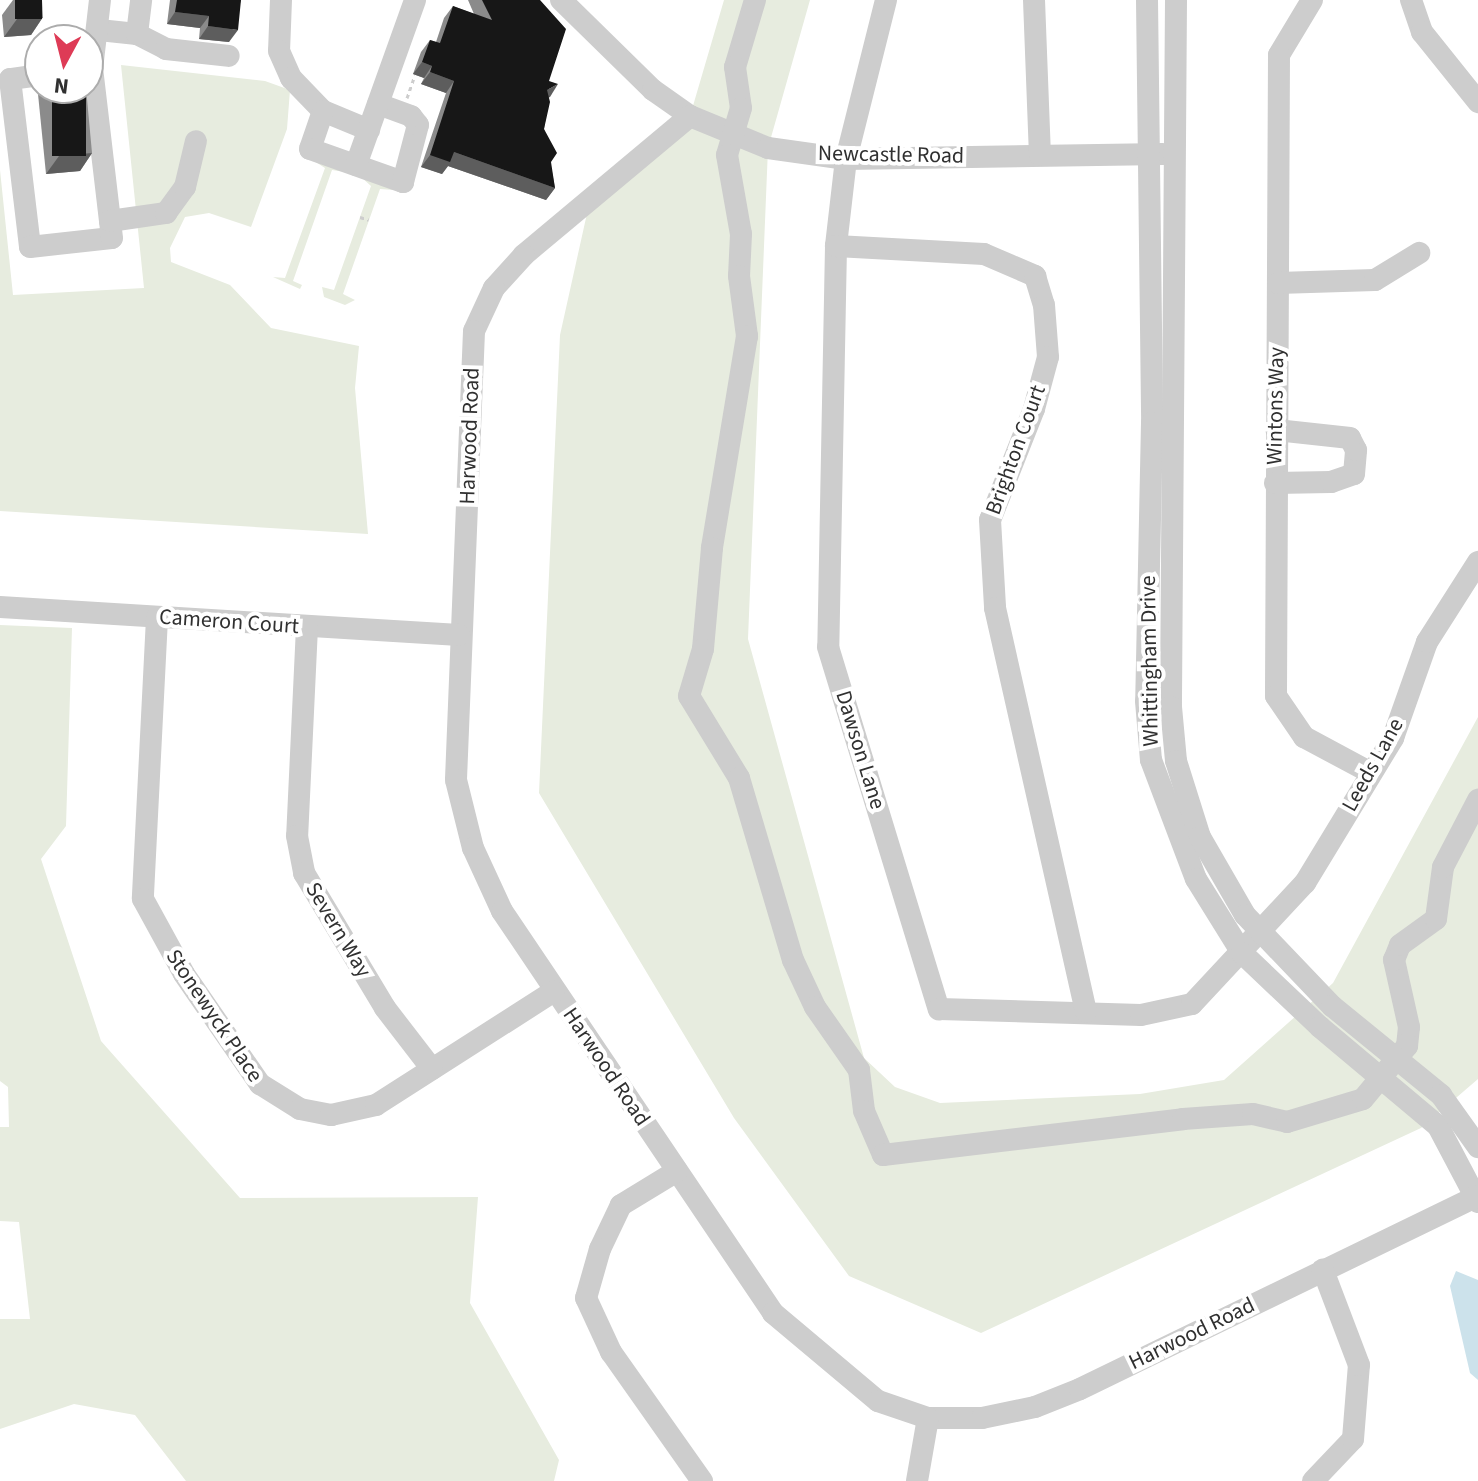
<!DOCTYPE html>
<html>
<head>
<meta charset="utf-8">
<style>
	body { margin:0 }
	#map { position:relative; width:1478px; height:1481px; overflow:hidden; background:#fff; font-family:"Source Sans 3",sans-serif }
	div>[style] { position:absolute }
	[style*='--x'] { left:calc(var(--x)*1px); top:calc(var(--y)*1px); width:calc(var(--w)*1px); rotate:calc(var(--a)*1deg) }
	.green>* { inset:0; background:#e7ecdf }
	.water>* { inset:0; background:#cce2eb }
	.path>* { height:3px; margin-top:-1.5px; transform-origin:0; background:repeating-linear-gradient(90deg,#cdcdcd 0 4px,transparent 0 8px) }
	.minor>* { height:22px; margin:-11px; padding:0 11px; transform-origin:11px; border-radius:11px; background:#cdcdcd }
	.wall>* { inset:0; background:#8b8b8b }
	.shaded-wall>* { inset:0; background:#5d5d5d }
	.building>* { inset:0; background:#171717; transform-origin:0 0 }
	span { translate:-50% -50%; white-space:nowrap; text-align:center; line-height:1.15; -webkit-text-stroke:8px #fff; paint-order:stroke }
	.street-label { font-size:22px; color:#303030 }
	.north { position:absolute; left:24px; top:24px; width:80px; height:80px; box-sizing:border-box; background:#fff; border:2px solid #acacac; border-radius:50%; rotate:187deg; font-size:22px; font-weight:700; line-height:32px; text-align:center; color:#303030 }
	.north::after { content:''; display:block; margin:auto; width:28px; height:36px; background:#de3b56; clip-path:polygon(50% 0,100% 100%,50% 72%,0 100%) }
</style>
</head>
<body>
<div id="map">
	<div class="green">
		<div style="clip-path:polygon(724px 0,810px 0,768px 148px,748px 639px,864px 1058px,895px 1087px,940px 1103px,1140px 1094px,1224px 1080px,1333px 983px,1478px 717px,1478px 1079px,1421px 1128px,981px 1333px,849px 1276px,734px 1118px,539px 793px,560px 335px,590px 200px,690px 116px)"></div>
		<div style="clip-path:polygon(121px 65px,265px 81px,290px 90px,287px 129px,251px 227px,209px 213px,185px 217px,170px 248px,171px 262px,230px 285px,271px 328px,359px 346px,355px 388px,368px 534px,0 511px,0 170px,13px 295px,144px 288px)"></div>
		<div style="clip-path:polygon(314px 161px,345px 172px,332px 170px,293px 281px,302px 285px,300px 289px,273px 277px,285px 278px,325px 168px)"></div>
		<div style="clip-path:polygon(361px 177px,394px 190px,380px 189px,343px 294px,355px 300px,345px 305px,324px 297px,322px 287px,334px 290px,371px 186px)"></div>
		<div style="clip-path:polygon(0 625px,72px 628px,66px 826px,41px 859px,101px 1041px,240px 1198px,478px 1197px,470px 1303px,559px 1460px,554px 1481px,186px 1481px,135px 1415px,74px 1404px,0 1429px,0 1319px,30px 1319px,19px 1222px,0 1221px,0 1127px,9px 1127px,8px 1087px,0 1081px)"></div>
	</div>
	<div class="water">
		<div style="clip-path:polygon(1456px 1271px,1478px 1280px,1478px 1380px,1470px 1373px,1450px 1286px)"></div>
	</div>
	<div class="path">
		<div style="--x:407;--y:98;--w:24;--a:-71"></div>
		<div style="--x:360;--y:217;--w:9;--a:18"></div>
	</div>
	<div class="minor">
		<div style="--x:281;--y:0;--w:51;--a:92.2"></div>
		<div style="--x:279;--y:51;--w:30;--a:66"></div>
		<div style="--x:291;--y:78;--w:46;--a:45.9"></div>
		<div style="--x:323;--y:111;--w:50;--a:22.4"></div>
		<div style="--x:561;--y:0;--w:129;--a:44.4"></div>
		<div style="--x:653;--y:90;--w:45;--a:35.1"></div>
		<div style="--x:690;--y:116;--w:84;--a:22.3"></div>
		<div style="--x:768;--y:148;--w:79;--a:8"></div>
		<div style="--x:846;--y:159;--w:317;--a:-0.9"></div>
		<div style="--x:755;--y:0;--w:70;--a:106.6"></div>
		<div style="--x:735;--y:67;--w:41;--a:81.7"></div>
		<div style="--x:741;--y:108;--w:49;--a:106.6"></div>
		<div style="--x:727;--y:155;--w:80;--a:80"></div>
		<div style="--x:741;--y:234;--w:42;--a:92.7"></div>
		<div style="--x:739;--y:276;--w:61;--a:82.4"></div>
		<div style="--x:747;--y:336;--w:215;--a:99.4"></div>
		<div style="--x:712;--y:548;--w:101;--a:95.1"></div>
		<div style="--x:703;--y:649;--w:49;--a:106.6"></div>
		<div style="--x:689;--y:696;--w:96;--a:58.6"></div>
		<div style="--x:739;--y:778;--w:190;--a:73.5"></div>
		<div style="--x:793;--y:960;--w:52;--a:64.9"></div>
		<div style="--x:815;--y:1007;--w:77;--a:55.1"></div>
		<div style="--x:859;--y:1070;--w:41;--a:83"></div>
		<div style="--x:864;--y:1111;--w:48;--a:66.6"></div>
		<div style="--x:883;--y:1155;--w:302;--a:-6.8"></div>
		<div style="--x:1183;--y:1119;--w:70;--a:-4.1"></div>
		<div style="--x:1253;--y:1114;--w:35;--a:13"></div>
		<div style="--x:1287;--y:1122;--w:79;--a:-16.8"></div>
		<div style="--x:1363;--y:1099;--w:69;--a:-50.3"></div>
		<div style="--x:1407;--y:1046;--w:19;--a:-84"></div>
		<div style="--x:1409;--y:1027;--w:69;--a:-102.6"></div>
		<div style="--x:1394;--y:960;--w:16;--a:-68"></div>
		<div style="--x:1400;--y:945;--w:44;--a:-35.8"></div>
		<div style="--x:1436;--y:919;--w:52;--a:-82.3"></div>
		<div style="--x:1443;--y:867;--w:76;--a:-62.4"></div>
		<div style="--x:886;--y:0;--w:164;--a:104.1"></div>
		<div style="--x:846;--y:159;--w:88;--a:96.6"></div>
		<div style="--x:836;--y:246;--w:401;--a:91.1"></div>
		<div style="--x:828;--y:647;--w:379;--a:73"></div>
		<div style="--x:939;--y:1009;--w:202;--a:1.7"></div>
		<div style="--x:1141;--y:1015;--w:52;--a:-12.2"></div>
		<div style="--x:1192;--y:1004;--w:166;--a:-47"></div>
		<div style="--x:1305;--y:883;--w:170;--a:-58.7"></div>
		<div style="--x:1393;--y:738;--w:102;--a:-70.5"></div>
		<div style="--x:1427;--y:642;--w:95;--a:-57.5"></div>
		<div style="--x:1034;--y:0;--w:155;--a:87.8"></div>
		<div style="--x:1147;--y:0;--w:423;--a:89.3"></div>
		<div style="--x:1152;--y:423;--w:278;--a:91.2"></div>
		<div style="--x:1146;--y:701;--w:59;--a:85.2"></div>
		<div style="--x:1151;--y:760;--w:127;--a:69.3"></div>
		<div style="--x:1196;--y:879;--w:87;--a:58.1"></div>
		<div style="--x:1242;--y:953;--w:108;--a:43.5"></div>
		<div style="--x:1320;--y:1027;--w:154;--a:40"></div>
		<div style="--x:1438;--y:1126;--w:86;--a:62.2"></div>
		<div style="--x:1176;--y:0;--w:707;--a:90.41"></div>
		<div style="--x:1171;--y:707;--w:54;--a:84.7"></div>
		<div style="--x:1176;--y:761;--w:80;--a:72.5"></div>
		<div style="--x:1200;--y:837;--w:90;--a:60"></div>
		<div style="--x:1245;--y:915;--w:126;--a:46.3"></div>
		<div style="--x:1332;--y:1006;--w:141;--a:39.2"></div>
		<div style="--x:1441;--y:1095;--w:64;--a:54.6"></div>
		<div style="--x:1312;--y:0;--w:64;--a:121"></div>
		<div style="--x:1279;--y:55;--w:641;--a:90.27"></div>
		<div style="--x:1276;--y:696;--w:50;--a:55.7"></div>
		<div style="--x:1304;--y:737;--w:76;--a:28.2"></div>
		<div style="--x:1411;--y:0;--w:34;--a:71"></div>
		<div style="--x:1422;--y:32;--w:90;--a:51.3"></div>
		<div style="--x:99;--y:30;--w:38;--a:6"></div>
		<div style="--x:137;--y:34;--w:33;--a:27"></div>
		<div style="--x:166;--y:49;--w:63;--a:6.3"></div>
		<div style="--x:137;--y:34;--w:34;--a:-83"></div>
		<div style="--x:40;--y:75;--w:30;--a:172"></div>
		<div style="--x:10;--y:79;--w:169;--a:83.2"></div>
		<div style="--x:30;--y:247;--w:82;--a:-6.3"></div>
		<div style="--x:112;--y:238;--w:170;--a:-96.7"></div>
		<div style="--x:92;--y:69;--w:69;--a:-83.4"></div>
		<div style="--x:323;--y:111;--w:40;--a:108.9"></div>
		<div style="--x:310;--y:149;--w:99;--a:19.5"></div>
		<div style="--x:403;--y:182;--w:59;--a:-75.3"></div>
		<div style="--x:418;--y:125;--w:11;--a:-128"></div>
		<div style="--x:411;--y:116;--w:35;--a:-160"></div>
		<div style="--x:690;--y:116;--w:217;--a:140.1"></div>
		<div style="--x:524;--y:255;--w:45;--a:132.3"></div>
		<div style="--x:494;--y:288;--w:47;--a:114.9"></div>
		<div style="--x:474;--y:331;--w:449;--a:92.3"></div>
		<div style="--x:456;--y:780;--w:70;--a:76"></div>
		<div style="--x:473;--y:848;--w:69;--a:65.3"></div>
		<div style="--x:502;--y:911;--w:485;--a:56"></div>
		<div style="--x:773;--y:1313;--w:137;--a:40"></div>
		<div style="--x:878;--y:1401;--w:53;--a:18.8"></div>
		<div style="--x:928;--y:1418;--w:54;--a:0"></div>
		<div style="--x:982;--y:1418;--w:54;--a:-11.7"></div>
		<div style="--x:1035;--y:1407;--w:48;--a:-21.8"></div>
		<div style="--x:1080;--y:1389;--w:442;--a:-25.9"></div>
		<div style="--x:356;--y:165;--w:175;--a:-70.3"></div>
		<div style="--x:110;--y:221;--w:57;--a:-8.1"></div>
		<div style="--x:166;--y:213;--w:32;--a:-54"></div>
		<div style="--x:185;--y:187;--w:47;--a:-76.6"></div>
		<div style="--x:836;--y:246;--w:148;--a:3.1"></div>
		<div style="--x:984;--y:254;--w:56;--a:23.3"></div>
		<div style="--x:1035;--y:276;--w:30;--a:73"></div>
		<div style="--x:1044;--y:305;--w:52;--a:85.6"></div>
		<div style="--x:1048;--y:357;--w:54;--a:105.1"></div>
		<div style="--x:1034;--y:409;--w:119;--a:111.6"></div>
		<div style="--x:990;--y:520;--w:88;--a:86.7"></div>
		<div style="--x:995;--y:608;--w:414;--a:77.3"></div>
		<div style="--x:1278;--y:283;--w:97;--a:-1.8"></div>
		<div style="--x:1375;--y:280;--w:52;--a:-31.5"></div>
		<div style="--x:1275;--y:483;--w:56;--a:-1"></div>
		<div style="--x:1331;--y:482;--w:24;--a:-19"></div>
		<div style="--x:1354;--y:474;--w:24;--a:-85"></div>
		<div style="--x:1356;--y:450;--w:13;--a:-117"></div>
		<div style="--x:1350;--y:438;--w:74;--a:-173.8"></div>
		<div style="--x:0;--y:607;--w:460;--a:3.5"></div>
		<div style="--x:157;--y:618;--w:281;--a:92.9"></div>
		<div style="--x:143;--y:899;--w:85;--a:61.3"></div>
		<div style="--x:184;--y:974;--w:134;--a:55.4"></div>
		<div style="--x:260;--y:1084;--w:47;--a:32"></div>
		<div style="--x:300;--y:1109;--w:32;--a:11"></div>
		<div style="--x:331;--y:1115;--w:46;--a:-12.5"></div>
		<div style="--x:376;--y:1105;--w:211;--a:-32.6"></div>
		<div style="--x:307;--y:627;--w:209;--a:92.7"></div>
		<div style="--x:297;--y:836;--w:38;--a:79"></div>
		<div style="--x:304;--y:873;--w:157;--a:59"></div>
		<div style="--x:385;--y:1008;--w:77;--a:52.4"></div>
		<div style="--x:677;--y:1171;--w:66;--a:148.7"></div>
		<div style="--x:621;--y:1205;--w:49;--a:115.5"></div>
		<div style="--x:600;--y:1249;--w:51;--a:105.9"></div>
		<div style="--x:586;--y:1298;--w:60;--a:65.2"></div>
		<div style="--x:611;--y:1352;--w:158;--a:54.8"></div>
		<div style="--x:917;--y:1481;--w:64;--a:-80.1"></div>
		<div style="--x:1313;--y:1481;--w:58;--a:-46.4"></div>
		<div style="--x:1353;--y:1439;--w:74;--a:-85.4"></div>
		<div style="--x:1359;--y:1365;--w:102;--a:-110.8"></div>
	</div>
	<div class="wall">
		<div style="clip-path:polygon(13px 0,42px 0,43px 17px,31px 35px,4px 37px,2px 15px)"></div>
		<div style="clip-path:polygon(170px 0,241px 0,229px 42px,199px 39px,200px 28px,167px 24px)"></div>
		<div style="clip-path:polygon(468px 0,540px 0,549px 81px,549px 97px,544px 129px,555px 188px,546px 200px,448px 166px,442px 174px,421px 167px,446px 93px,421px 84px,424px 78px,413px 74px,421px 52px,430px 40px,436px 42px,444px 18px,453px 6px,474px 14px)"></div>
		<div style="clip-path:polygon(42px 88px,86px 88px,92px 153px,80px 171px,46px 174px,38px 94px)"></div>
	</div>
	<div class="shaded-wall">
		<div style="clip-path:polygon(175px 12px,209px 16px,200px 28px,167px 24px)"></div>
		<div style="clip-path:polygon(43px 17px,31px 35px,4px 37px,17px 19px)"></div>
		<div style="clip-path:polygon(208px 26px,238px 30px,229px 42px,199px 39px)"></div>
		<div style="clip-path:polygon(422px 62px,432px 66px,424px 78px,413px 74px)"></div>
		<div style="clip-path:polygon(430px 72px,454px 81px,446px 93px,421px 84px)"></div>
		<div style="clip-path:polygon(558px 84px,550px 97px,538px 102px,547px 90px)"></div>
		<div style="clip-path:polygon(454px 152px,555px 188px,546px 200px,448px 166px,442px 174px,421px 167px,430px 155px)"></div>
		<div style="clip-path:polygon(92px 153px,80px 171px,46px 174px,59px 156px)"></div>
	</div>
	<div class="building">
		<div style="left:15px;top:0;width:27px;height:19px"></div>
		<div style="clip-path:polygon(177px 0,241px 0,238px 30px,208px 26px,209px 16px,175px 12px)"></div>
		<div style="clip-path:polygon(482px 0,540px 0,566px 29px,549px 81px,558px 84px,547px 90px,550px 102px,544px 129px,557px 153px,551px 162px,555px 188px,454px 152px,450px 162px,430px 155px,454px 81px,430px 72px,432px 66px,422px 62px,430px 40px,440px 43px,453px 6px,492px 20px)"></div>
		<div style="left:52px;top:88px;width:34px;height:68px"></div>
	</div>
	<div class="street-label">
		<span style="left:891px;top:155px;rotate:1deg">Newcastle Road</span>
		<span style="left:1276px;top:406px;rotate:-89deg">Wintons Way</span>
		<span style="left:470px;top:436px;rotate:-88deg">Harwood Road</span>
		<span style="left:1016px;top:450px;rotate:-70deg">Brighton Court</span>
		<span style="left:229px;top:622px;rotate:4deg">Cameron Court</span>
		<span style="left:1150px;top:661px;rotate:-91deg">Whittingham Drive</span>
		<span style="left:860px;top:750px;rotate:73deg">Dawson Lane</span>
		<span style="left:1373px;top:765px;rotate:-61deg">Leeds Lane</span>
		<span style="left:338px;top:930px;rotate:59deg">Severn Way</span>
		<span style="left:214px;top:1016px;rotate:56deg">Stonewyck Place</span>
		<span style="left:606px;top:1067px;rotate:56deg">Harwood Road</span>
		<span style="left:1192px;top:1334px;rotate:-26deg">Harwood Road</span>
	</div>
	<div class="north">N</div>
</div>
</body>
</html>
